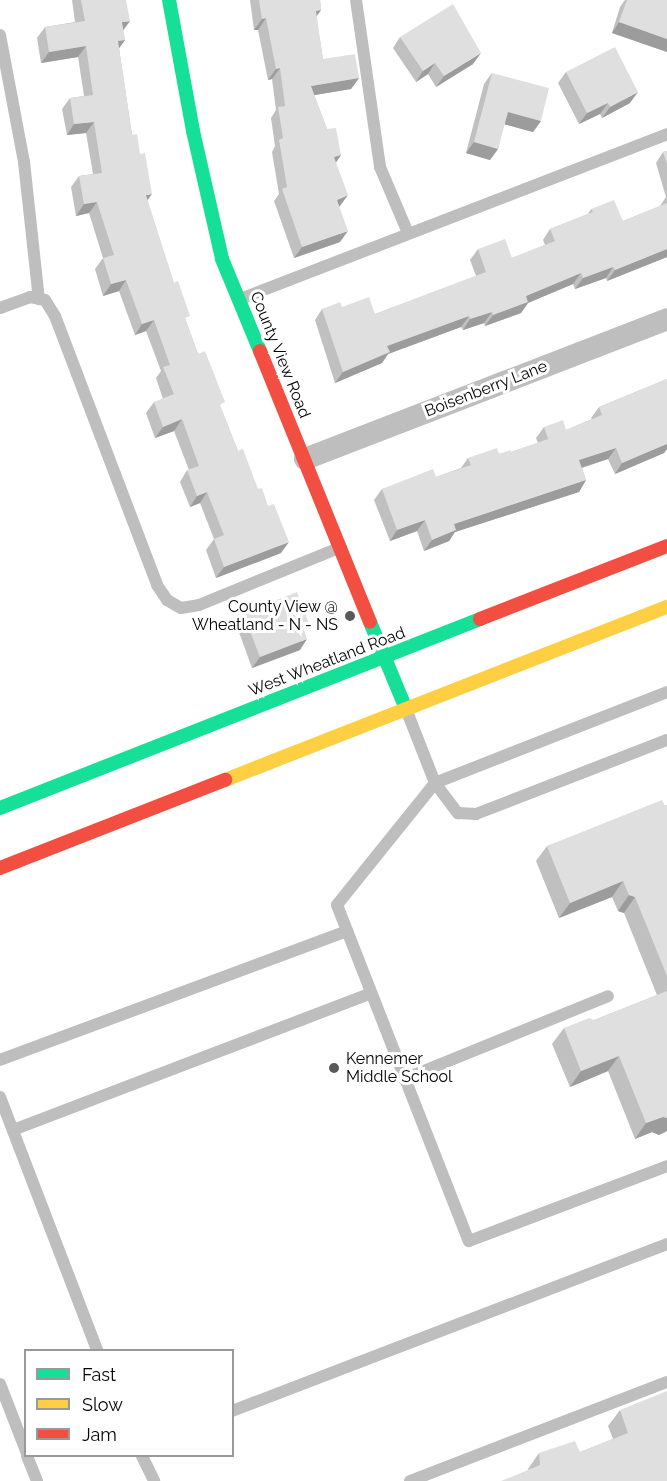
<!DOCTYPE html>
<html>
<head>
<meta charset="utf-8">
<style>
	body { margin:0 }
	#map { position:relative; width:667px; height:1481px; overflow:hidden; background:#fff; font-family:Raleway,sans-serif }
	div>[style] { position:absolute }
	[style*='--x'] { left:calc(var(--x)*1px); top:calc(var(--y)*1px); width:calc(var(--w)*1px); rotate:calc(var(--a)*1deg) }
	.lane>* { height:12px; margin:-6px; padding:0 6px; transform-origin:6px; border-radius:6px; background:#bebebe }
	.street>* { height:22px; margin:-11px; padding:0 11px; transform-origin:11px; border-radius:11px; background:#bebebe }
	.fast>* { height:14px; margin:-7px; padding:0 7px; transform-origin:7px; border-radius:7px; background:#16e098 }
	.slow>* { height:14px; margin:-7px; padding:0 7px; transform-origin:7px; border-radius:7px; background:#ffcf43 }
	.jam>* { height:14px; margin:-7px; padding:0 7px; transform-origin:7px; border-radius:7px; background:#f24e42 }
	.wall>* { inset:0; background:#c0c0c0 }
	.shaded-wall>* { inset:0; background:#9c9c9c }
	.building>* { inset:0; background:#dfdfdf }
	.dots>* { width:16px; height:16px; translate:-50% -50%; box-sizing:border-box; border:3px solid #fff; border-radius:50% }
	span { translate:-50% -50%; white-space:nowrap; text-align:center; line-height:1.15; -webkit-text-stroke:6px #fff; paint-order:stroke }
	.street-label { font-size:16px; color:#000 }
	.poi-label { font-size:16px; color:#000 }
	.right { translate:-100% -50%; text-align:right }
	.left { translate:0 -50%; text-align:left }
	.legend { position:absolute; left:24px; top:1349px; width:210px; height:108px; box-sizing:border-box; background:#fff; border:2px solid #999; margin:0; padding:8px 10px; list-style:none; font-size:18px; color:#000 }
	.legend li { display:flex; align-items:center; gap:12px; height:30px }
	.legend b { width:30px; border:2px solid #999 }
</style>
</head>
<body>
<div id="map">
	<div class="lane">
		<div style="--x:356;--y:0;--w:169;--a:81.8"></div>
		<div style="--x:380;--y:167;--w:72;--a:67"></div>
		<div style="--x:0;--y:35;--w:129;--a:79.3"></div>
		<div style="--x:24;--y:162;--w:138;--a:83.8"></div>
		<div style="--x:240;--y:299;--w:458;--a:-21.1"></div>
		<div style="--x:0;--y:308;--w:32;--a:-20"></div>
		<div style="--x:30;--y:297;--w:15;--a:11"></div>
		<div style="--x:45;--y:300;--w:19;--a:58"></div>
		<div style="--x:55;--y:316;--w:288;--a:69.2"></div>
		<div style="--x:157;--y:585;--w:18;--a:56"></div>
		<div style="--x:167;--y:600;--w:16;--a:30"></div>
		<div style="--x:181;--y:608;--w:18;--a:-9"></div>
		<div style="--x:199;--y:605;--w:153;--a:-22.2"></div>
		<div style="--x:667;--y:692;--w:249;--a:158.6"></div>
		<div style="--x:435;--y:783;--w:156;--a:128.8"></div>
		<div style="--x:337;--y:905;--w:361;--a:68.6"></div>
		<div style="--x:469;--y:1241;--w:212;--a:-20.7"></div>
		<div style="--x:406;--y:709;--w:79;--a:68.6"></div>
		<div style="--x:435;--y:783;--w:38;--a:53"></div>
		<div style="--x:458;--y:813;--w:18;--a:3"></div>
		<div style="--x:476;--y:814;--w:205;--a:-21.2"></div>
		<div style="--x:0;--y:1060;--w:370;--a:-20.4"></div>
		<div style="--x:404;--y:1079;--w:220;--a:-22.1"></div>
		<div style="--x:0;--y:1097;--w:271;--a:69"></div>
		<div style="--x:13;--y:1130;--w:383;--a:-20.9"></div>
		<div style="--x:0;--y:1384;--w:72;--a:68.8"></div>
		<div style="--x:232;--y:1411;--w:466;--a:-21"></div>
		<div style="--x:27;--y:1456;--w:27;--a:68"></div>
		<div style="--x:142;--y:1456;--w:28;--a:64"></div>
		<div style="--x:410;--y:1481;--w:275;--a:-21.1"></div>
	</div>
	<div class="street">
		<div style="--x:305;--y:459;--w:388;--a:-21.1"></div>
	</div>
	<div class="fast">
		<div style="--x:169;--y:0;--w:133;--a:79.6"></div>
		<div style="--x:193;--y:131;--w:131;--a:77.2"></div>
		<div style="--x:222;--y:259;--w:100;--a:67.6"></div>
		<div style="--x:370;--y:622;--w:94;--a:67.5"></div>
		<div style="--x:0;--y:808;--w:516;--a:-21.49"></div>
	</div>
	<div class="slow">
		<div style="--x:225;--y:780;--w:475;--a:-21.4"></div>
	</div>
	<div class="jam">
		<div style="--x:260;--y:351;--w:292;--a:67.9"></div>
		<div style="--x:480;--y:619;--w:201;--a:-21.3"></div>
		<div style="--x:0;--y:868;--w:242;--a:-21.4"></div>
	</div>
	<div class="wall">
		<div style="clip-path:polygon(72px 0,126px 0,123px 30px,125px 40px,119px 48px,132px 135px,147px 200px,186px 321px,198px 354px,221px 408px,238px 451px,281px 553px,216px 578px,206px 550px,214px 539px,200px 503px,190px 507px,180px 482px,187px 470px,189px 470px,174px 431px,155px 438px,146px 413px,154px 402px,163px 399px,156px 378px,161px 371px,146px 331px,135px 335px,119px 291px,103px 296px,95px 269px,103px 258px,89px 213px,76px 216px,71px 187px,79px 176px,93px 174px,86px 133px,67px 135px,62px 109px,70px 98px,84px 96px,78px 57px,41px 63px,37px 38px,45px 27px,75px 22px)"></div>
		<div style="clip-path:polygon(250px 0,320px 0,321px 10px,316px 17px,323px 59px,359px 78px,351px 89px,314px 95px,327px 129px,341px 155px,336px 162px,340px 206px,339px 207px,340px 242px,294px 258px,274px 201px,279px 194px,272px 152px,275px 146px,271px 118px,276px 110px,272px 79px,268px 80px,258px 30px,254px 30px)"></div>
		<div style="clip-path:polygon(625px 0,667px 0,667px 52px,612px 33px,620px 7px)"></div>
		<div style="clip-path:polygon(400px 37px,473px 64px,436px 87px,428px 74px,416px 82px,393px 48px)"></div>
		<div style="clip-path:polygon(566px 72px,630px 103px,602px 118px,600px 114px,579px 124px,558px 83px)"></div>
		<div style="clip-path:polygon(492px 73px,541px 121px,533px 132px,504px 124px,498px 149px,490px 160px,466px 153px,484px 84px)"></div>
		<div style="clip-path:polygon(667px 151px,667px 257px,607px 281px,606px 278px,575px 289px,573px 284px,528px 303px,521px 313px,485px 326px,484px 323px,463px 330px,461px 327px,388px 354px,382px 363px,335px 383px,315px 320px,322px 309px,342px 307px,375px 314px,476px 276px,470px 260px,478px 249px,512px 258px,545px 245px,543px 240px,550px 229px,588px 214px,591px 209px,623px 221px,660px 206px,666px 197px,656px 163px,663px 152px)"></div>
		<div style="clip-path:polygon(667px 379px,667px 449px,664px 453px,615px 474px,608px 459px,582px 468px,586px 480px,579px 492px,455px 532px,449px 541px,424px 551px,417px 531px,390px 541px,374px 500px,382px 489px,436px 477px,461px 468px,468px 458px,511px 452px,538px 443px,536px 438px,544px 427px,566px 430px,592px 419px,591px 418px,599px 407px)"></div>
		<div style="clip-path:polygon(243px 613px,303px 629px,300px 650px,252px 668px,236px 624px)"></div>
		<div style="clip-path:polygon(667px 805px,667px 1131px,659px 1135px,652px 1132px,635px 1139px,608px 1071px,570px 1087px,552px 1044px,564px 1028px,594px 1020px,657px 995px,624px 913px,618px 911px,612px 897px,559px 918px,536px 861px,547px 846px)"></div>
		<div style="clip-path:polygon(620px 1410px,667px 1481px,528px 1470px,528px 1469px,539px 1453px,580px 1452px,613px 1439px,608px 1426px)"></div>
	</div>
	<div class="shaded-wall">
		<div style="clip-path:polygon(321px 10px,313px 21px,316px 11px)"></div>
		<div style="clip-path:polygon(266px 18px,258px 30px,254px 30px,262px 19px)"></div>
		<div style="clip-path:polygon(130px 21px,122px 32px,122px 22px)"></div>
		<div style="clip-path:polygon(619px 22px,667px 39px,667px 52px,612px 33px)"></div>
		<div style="clip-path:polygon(125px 40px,117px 51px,118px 41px)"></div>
		<div style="clip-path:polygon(86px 46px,78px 57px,41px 63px,49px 52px)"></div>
		<div style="clip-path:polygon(481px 53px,473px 64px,436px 87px,444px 76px)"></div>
		<div style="clip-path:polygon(435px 63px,428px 74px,416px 82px,423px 71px)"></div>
		<div style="clip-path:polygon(280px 68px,272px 79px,268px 80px,276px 69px)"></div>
		<div style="clip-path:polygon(359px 78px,351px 89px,303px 97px,311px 86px)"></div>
		<div style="clip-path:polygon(638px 92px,630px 103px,602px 118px,610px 107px)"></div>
		<div style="clip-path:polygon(608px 103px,600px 114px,579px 124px,587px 113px)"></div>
		<div style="clip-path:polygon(508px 112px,541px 121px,533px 132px,500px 123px)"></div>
		<div style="clip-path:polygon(94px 122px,86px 133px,67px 135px,74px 124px)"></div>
		<div style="clip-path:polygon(474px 142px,498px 149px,490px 160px,466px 153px)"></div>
		<div style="clip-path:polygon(341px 155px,333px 167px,334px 157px)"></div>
		<div style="clip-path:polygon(152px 194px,144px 205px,146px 195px)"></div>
		<div style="clip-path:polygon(348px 195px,340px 206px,329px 211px,337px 200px)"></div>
		<div style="clip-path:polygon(97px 202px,89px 213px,76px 216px,84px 204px)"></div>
		<div style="clip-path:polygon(348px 231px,340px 242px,294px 258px,302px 247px)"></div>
		<div style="clip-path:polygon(667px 249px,667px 257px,607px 281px,615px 270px)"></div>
		<div style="clip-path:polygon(613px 267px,606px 278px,575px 289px,583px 278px)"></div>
		<div style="clip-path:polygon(581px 273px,573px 284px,528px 303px,521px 313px,485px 326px,493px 315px,526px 296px)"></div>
		<div style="clip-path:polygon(126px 280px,119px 291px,103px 296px,111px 284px)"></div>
		<div style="clip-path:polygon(492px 312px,484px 323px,463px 330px,470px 319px)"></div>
		<div style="clip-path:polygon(469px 316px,461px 327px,388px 354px,382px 363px,335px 383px,343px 372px,387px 346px)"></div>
		<div style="clip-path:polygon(154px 320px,146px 331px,135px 335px,142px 324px)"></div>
		<div style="clip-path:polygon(182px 419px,174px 431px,155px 438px,163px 427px)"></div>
		<div style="clip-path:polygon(667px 443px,667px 449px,664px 453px,615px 474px,622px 463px)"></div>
		<div style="clip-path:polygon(616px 448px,608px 459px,571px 471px,579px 460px)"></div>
		<div style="clip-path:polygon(586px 480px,579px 492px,455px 532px,449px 541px,424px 551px,432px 540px,454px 524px)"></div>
		<div style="clip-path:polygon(207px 492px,200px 503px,190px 507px,197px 496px)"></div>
		<div style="clip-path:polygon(425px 520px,417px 531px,390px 541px,397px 530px)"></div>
		<div style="clip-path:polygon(289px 542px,281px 553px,216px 578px,224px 567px)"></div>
		<div style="clip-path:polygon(308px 621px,301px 632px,302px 624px)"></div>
		<div style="clip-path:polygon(307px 639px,300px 650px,252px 668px,260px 657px)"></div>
		<div style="clip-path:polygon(623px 881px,612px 897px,559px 918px,570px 903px)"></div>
		<div style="clip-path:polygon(629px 895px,635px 897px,624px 913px,618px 911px)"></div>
		<div style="clip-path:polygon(619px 1056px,608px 1071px,570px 1087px,581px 1071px)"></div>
		<div style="clip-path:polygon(663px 1117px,667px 1118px,667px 1131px,659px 1135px,652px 1132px,635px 1139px,646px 1123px)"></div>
	</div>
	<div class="building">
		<div style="clip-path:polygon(81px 0,126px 0,130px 21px,122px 22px,125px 40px,118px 41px,132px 135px,137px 134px,140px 154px,145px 153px,152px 194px,146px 195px,174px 283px,178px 281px,190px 316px,185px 318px,198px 354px,205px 351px,225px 402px,220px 405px,238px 451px,243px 449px,258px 489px,262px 488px,268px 506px,274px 504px,289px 542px,224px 567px,214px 539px,224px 535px,207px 492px,197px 496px,187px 470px,199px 466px,182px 419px,163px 427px,154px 402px,174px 394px,163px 367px,170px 365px,154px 320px,142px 324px,126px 280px,111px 284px,103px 258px,114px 255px,97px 202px,84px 204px,79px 176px,102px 173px,94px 122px,74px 124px,70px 98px,93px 95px,86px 46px,49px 52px,45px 27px,85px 21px)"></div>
		<div style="clip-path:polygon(259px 0,320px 0,321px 10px,316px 11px,323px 59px,355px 54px,359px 78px,311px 86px,327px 129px,336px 128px,341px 155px,334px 157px,348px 195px,337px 200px,348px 231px,302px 247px,282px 189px,287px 187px,279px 140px,283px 138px,278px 107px,285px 106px,280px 68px,276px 69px,266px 18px,262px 19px)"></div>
		<div style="clip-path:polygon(627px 0,667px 0,667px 39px,619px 22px)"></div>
		<div style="clip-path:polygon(453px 4px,481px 53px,444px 76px,435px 63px,423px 71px,400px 37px)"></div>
		<div style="clip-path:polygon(615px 47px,638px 92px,610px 107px,608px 103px,587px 113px,566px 72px)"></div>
		<div style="clip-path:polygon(492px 73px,549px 88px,541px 121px,508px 112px,498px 149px,474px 142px)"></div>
		<div style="clip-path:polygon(667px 151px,667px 164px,663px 152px)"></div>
		<div style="clip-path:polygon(614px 200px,623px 221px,667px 203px,667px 249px,615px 270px,613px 267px,583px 278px,581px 273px,526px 296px,528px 302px,493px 315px,492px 312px,470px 319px,469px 316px,387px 346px,390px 352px,343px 372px,322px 309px,340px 302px,342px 307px,369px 297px,375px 314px,486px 272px,478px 249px,505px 239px,512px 258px,555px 241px,550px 229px,593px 212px,591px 209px)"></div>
		<div style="clip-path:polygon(667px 379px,667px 444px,622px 463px,616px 448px,579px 460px,586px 480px,454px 524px,456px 530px,432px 540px,425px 520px,397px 530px,382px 489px,433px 469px,436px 477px,471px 465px,468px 458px,497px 448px,499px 454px,511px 450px,511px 452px,548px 439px,544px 427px,563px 420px,566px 430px,602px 415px,599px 407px)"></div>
		<div style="clip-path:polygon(297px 592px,308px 621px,302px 624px,307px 639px,260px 657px,243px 613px)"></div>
		<div style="clip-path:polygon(662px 800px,665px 806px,667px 805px,667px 976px,635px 897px,629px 895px,623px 881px,570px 903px,547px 846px)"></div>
		<div style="clip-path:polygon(667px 991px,667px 1118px,663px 1117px,646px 1123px,619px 1056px,581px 1071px,564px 1028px,589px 1018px,594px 1020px)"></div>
		<div style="clip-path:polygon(667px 1391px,667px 1481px,501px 1481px,540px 1465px,539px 1453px,575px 1441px,580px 1452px,628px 1433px,620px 1410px)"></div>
	</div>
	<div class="dots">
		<div style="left:350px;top:616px;background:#595959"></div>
		<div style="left:334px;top:1068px;background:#595959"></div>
	</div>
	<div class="street-label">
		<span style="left:280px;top:355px;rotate:68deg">County View Road</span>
		<span style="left:486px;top:389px;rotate:-21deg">Boisenberry Lane</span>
		<span style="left:327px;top:662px;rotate:-21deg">West Wheatland Road</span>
	</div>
	<div class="poi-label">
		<span class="right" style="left:338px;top:616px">County View @<br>Wheatland - N - NS</span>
		<span class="left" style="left:346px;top:1068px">Kennemer<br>Middle School</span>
	</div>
	<ul class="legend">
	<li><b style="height:8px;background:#16e098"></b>Fast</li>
	<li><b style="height:8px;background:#ffcf43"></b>Slow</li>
	<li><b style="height:8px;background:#f24e42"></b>Jam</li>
	</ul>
</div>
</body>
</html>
